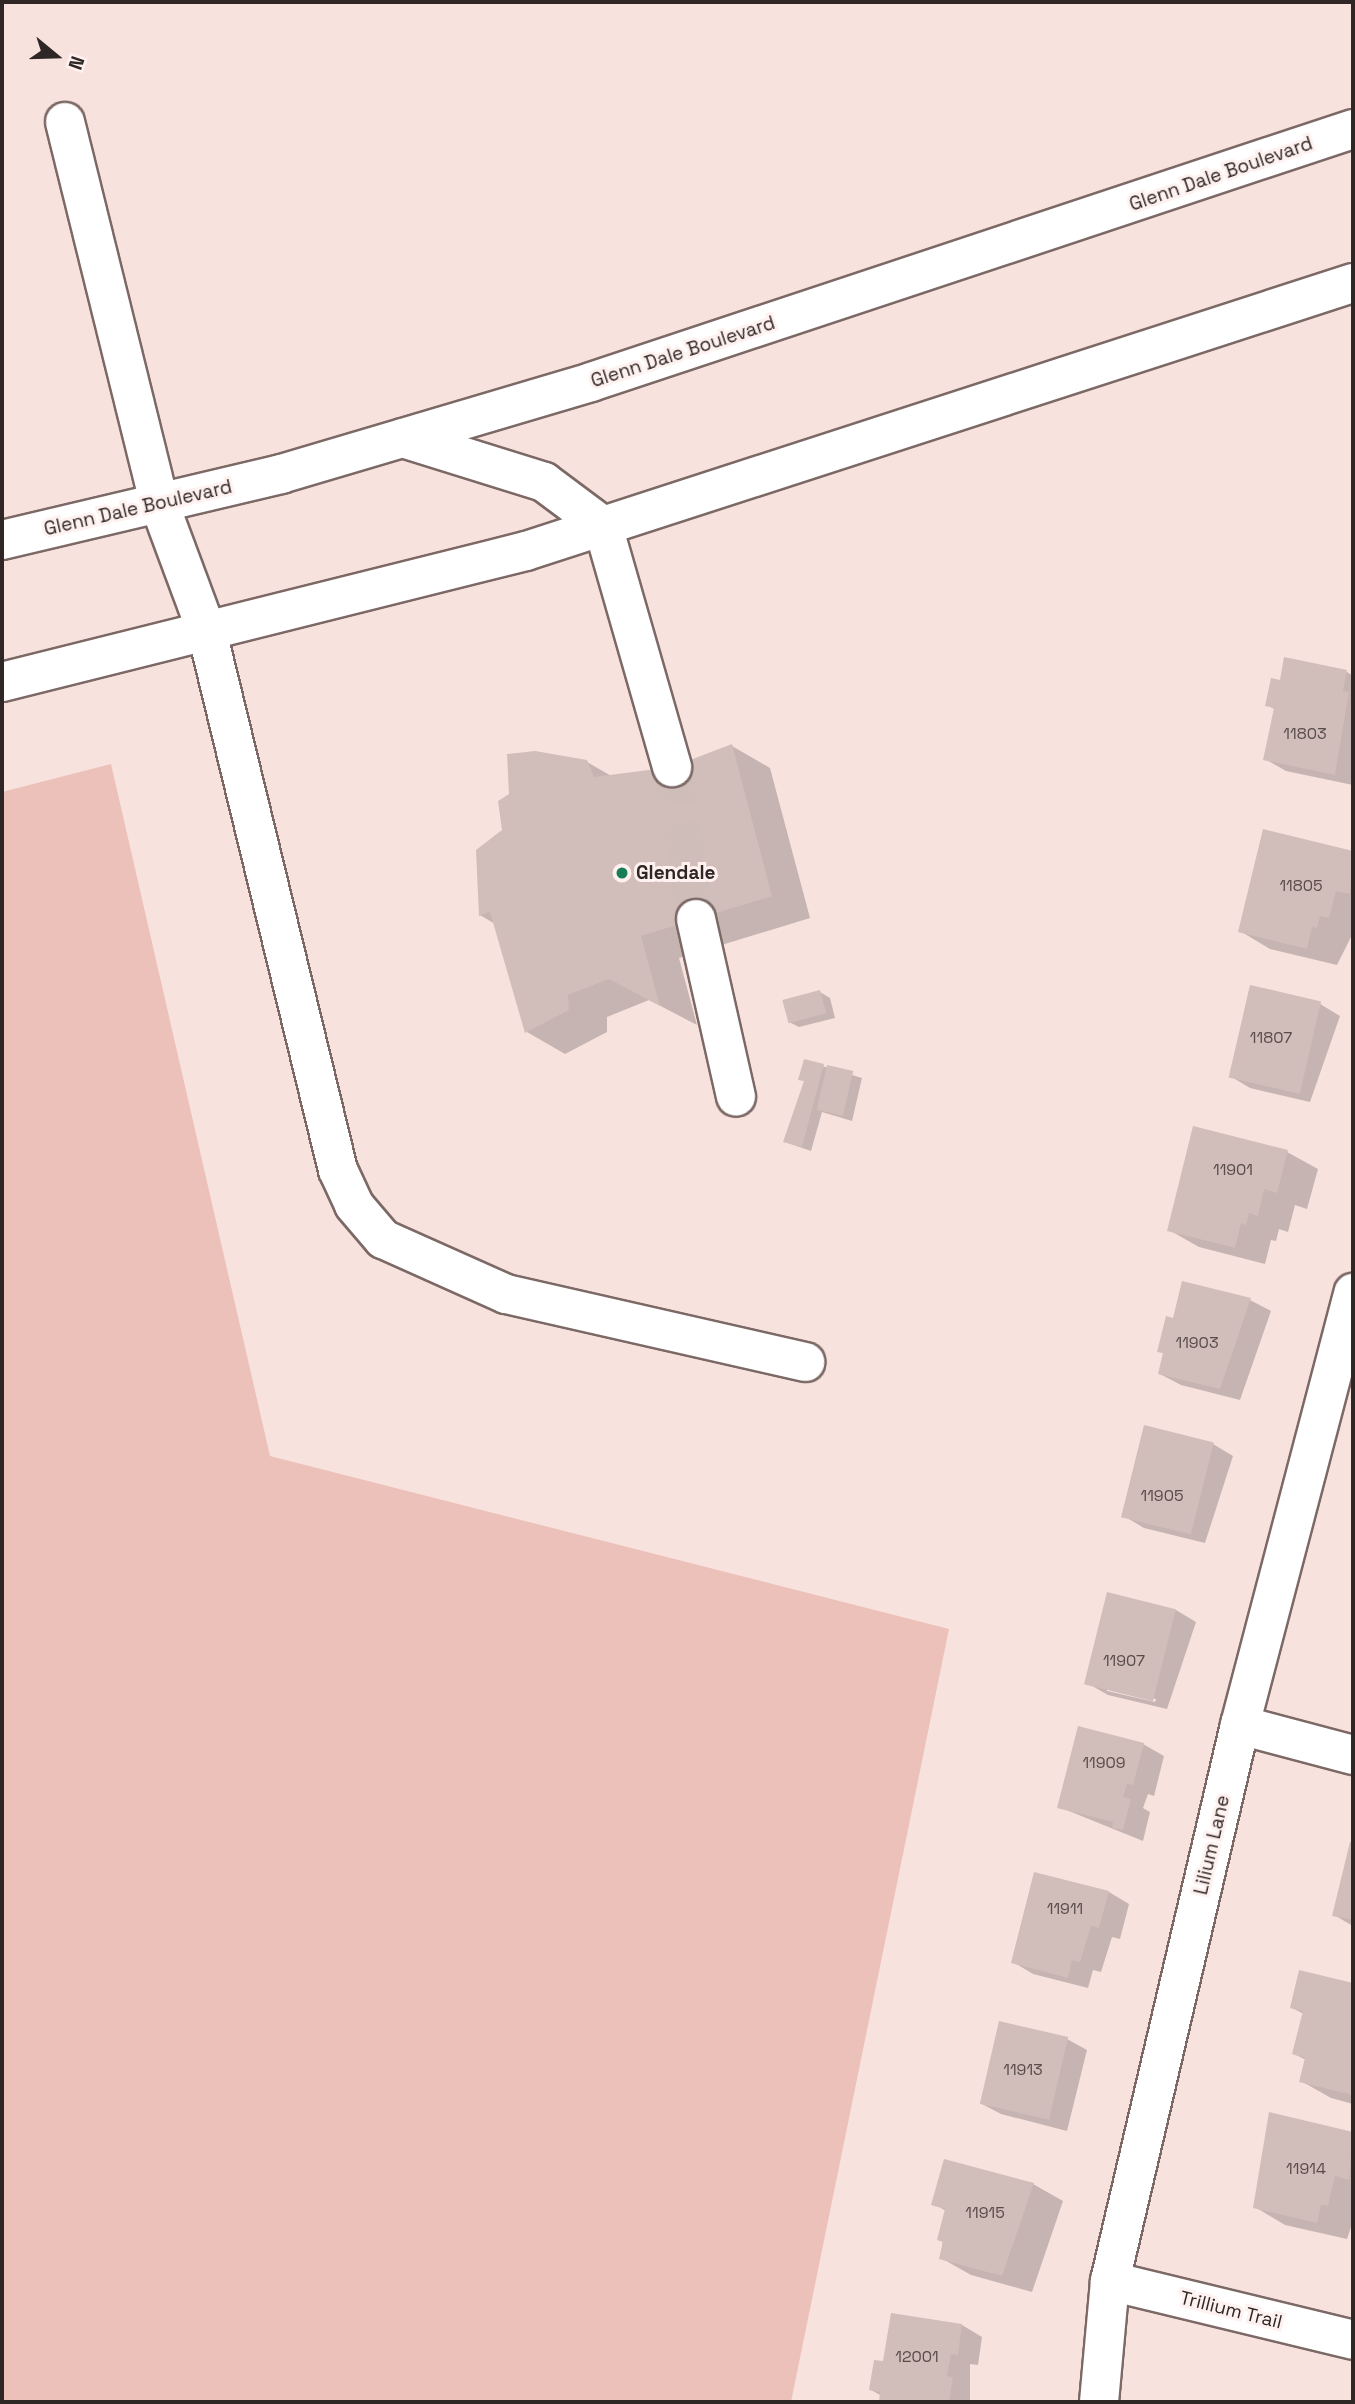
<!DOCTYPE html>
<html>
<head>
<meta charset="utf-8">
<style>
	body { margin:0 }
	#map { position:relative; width:1355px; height:2404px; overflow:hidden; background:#f7e2de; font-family:"Space Grotesk",sans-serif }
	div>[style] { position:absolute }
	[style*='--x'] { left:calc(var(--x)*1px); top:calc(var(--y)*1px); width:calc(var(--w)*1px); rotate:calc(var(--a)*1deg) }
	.green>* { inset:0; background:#ecc1b9 }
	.shadow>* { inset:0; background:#0003 }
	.building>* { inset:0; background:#d1bdb9; transform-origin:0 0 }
	.minor-tunnel>* { height:38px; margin-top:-19px; transform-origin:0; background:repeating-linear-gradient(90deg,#cfbdb9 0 38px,transparent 0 57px) }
	.roads { filter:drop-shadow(2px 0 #7c6966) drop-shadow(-2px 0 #7c6966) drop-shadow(0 2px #7c6966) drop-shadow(0 -2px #7c6966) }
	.minor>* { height:38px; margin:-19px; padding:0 19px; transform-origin:19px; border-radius:19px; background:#fff }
	.major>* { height:38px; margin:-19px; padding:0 19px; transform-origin:19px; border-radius:19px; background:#fff }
	.dots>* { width:19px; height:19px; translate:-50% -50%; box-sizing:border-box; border:4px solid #fef1ef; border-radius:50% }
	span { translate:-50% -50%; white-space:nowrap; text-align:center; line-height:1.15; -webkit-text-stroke:6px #fef1ef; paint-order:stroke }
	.number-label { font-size:16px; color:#584c4a }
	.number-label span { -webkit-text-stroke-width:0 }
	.street-label { font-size:19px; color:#2f2725 }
	.poi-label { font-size:19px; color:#2f2725; font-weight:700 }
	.left { translate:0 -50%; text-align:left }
	.frame { position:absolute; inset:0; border:4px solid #2f2725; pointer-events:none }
	.north { position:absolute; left:21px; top:21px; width:70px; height:70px; -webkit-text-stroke:5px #fef1ef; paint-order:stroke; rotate:109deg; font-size:19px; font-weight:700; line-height:28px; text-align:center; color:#2f2725 }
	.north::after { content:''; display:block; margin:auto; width:24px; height:32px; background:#2f2725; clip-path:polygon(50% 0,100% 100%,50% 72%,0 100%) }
</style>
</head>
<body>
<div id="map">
	<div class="green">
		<div style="clip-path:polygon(111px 764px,270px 1456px,949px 1629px,791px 2402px,2px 2402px,2px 792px)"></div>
	</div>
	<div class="shadow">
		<div style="clip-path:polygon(1347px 672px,1353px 676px,1353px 785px,1286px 771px,1265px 759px,1276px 710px,1267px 705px,1281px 682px)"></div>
		<div style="clip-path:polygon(732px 746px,770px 768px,810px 918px,679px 958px,697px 1025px,649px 1000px,607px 1017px,607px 1032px,565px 1054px,527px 1032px,495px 924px,480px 915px,587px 762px,613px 777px,672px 769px)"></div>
		<div style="clip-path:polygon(1265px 831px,1353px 853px,1353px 933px,1337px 965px,1270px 949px,1240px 931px)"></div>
		<div style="clip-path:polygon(820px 992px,830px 998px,835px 1018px,799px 1027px,789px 1022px)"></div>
		<div style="clip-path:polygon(1320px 1004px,1340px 1016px,1310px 1102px,1250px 1088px,1230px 1076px)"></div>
		<div style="clip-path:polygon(805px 1061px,862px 1078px,852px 1121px,822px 1112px,811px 1151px,785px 1142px,805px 1082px)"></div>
		<div style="clip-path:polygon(1287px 1152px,1318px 1169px,1307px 1209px,1295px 1205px,1288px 1232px,1279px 1229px,1276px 1241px,1271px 1240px,1265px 1264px,1199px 1247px,1169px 1230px)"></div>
		<div style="clip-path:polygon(1184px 1283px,1250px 1300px,1271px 1311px,1240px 1400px,1181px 1385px,1160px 1374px,1165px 1354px,1159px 1351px,1174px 1321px)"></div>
		<div style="clip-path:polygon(1213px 1444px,1233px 1456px,1205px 1543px,1144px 1528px,1124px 1516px)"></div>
		<div style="clip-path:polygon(evenodd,1108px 1594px,1176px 1610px,1196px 1622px,1167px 1709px,1108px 1695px,1087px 1683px,1108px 1594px,1107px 1687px,1156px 1699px,1155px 1702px,1107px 1691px,1107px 1687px)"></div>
		<div style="clip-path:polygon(1143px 1744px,1164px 1756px,1154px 1796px,1148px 1794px,1143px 1808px,1150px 1812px,1143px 1841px,1059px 1807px)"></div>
		<div style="clip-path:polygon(1351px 1844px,1353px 1845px,1353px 1926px,1334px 1915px)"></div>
		<div style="clip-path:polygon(1109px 1892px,1129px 1904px,1120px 1939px,1112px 1937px,1101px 1972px,1093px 1970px,1088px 1988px,1033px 1974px,1013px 1962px)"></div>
		<div style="clip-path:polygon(1301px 1972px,1353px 1985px,1353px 2104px,1331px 2098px,1301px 2081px,1306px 2060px,1294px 2054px,1304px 2014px,1292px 2008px)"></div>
		<div style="clip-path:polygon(1067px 2039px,1087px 2050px,1067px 2131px,1001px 2114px,980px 2103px)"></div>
		<div style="clip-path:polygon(1270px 2114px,1353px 2134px,1353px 2221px,1347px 2239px,1285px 2225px,1255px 2207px)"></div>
		<div style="clip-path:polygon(1033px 2184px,1063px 2201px,1032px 2292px,971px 2275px,941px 2258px,946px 2211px,934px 2204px)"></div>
		<div style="clip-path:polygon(962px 2325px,982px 2337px,978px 2365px,970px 2364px,970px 2402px,881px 2402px,882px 2396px,871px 2390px,884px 2363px)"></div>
	</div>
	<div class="building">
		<div style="clip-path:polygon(1284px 657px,1347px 670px,1343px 691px,1349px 692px,1335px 775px,1263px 760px,1274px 708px,1265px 706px,1271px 678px,1280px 680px)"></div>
		<div style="clip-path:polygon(732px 744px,772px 896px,641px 936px,660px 1006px,609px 979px,568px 995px,569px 1010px,525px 1033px,490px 912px,479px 916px,476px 850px,502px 830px,498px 801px,509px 794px,507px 754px,535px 751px,587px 760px,594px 777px,672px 767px)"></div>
		<div style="clip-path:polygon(1263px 829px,1353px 851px,1350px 894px,1336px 891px,1329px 918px,1320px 916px,1317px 928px,1312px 927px,1307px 949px,1238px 932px)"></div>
		<div style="left:1250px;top:985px;width:73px;height:95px;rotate:13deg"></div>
		<div style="left:820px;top:990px;width:24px;height:39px;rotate:75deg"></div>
		<div style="clip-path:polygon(804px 1059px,824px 1064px,802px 1147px,783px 1142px,804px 1081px,798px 1080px)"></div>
		<div style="left:827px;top:1065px;width:27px;height:46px;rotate:13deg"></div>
		<div style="clip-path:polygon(1193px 1126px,1288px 1150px,1277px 1193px,1264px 1189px,1258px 1216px,1249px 1213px,1246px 1225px,1241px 1223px,1235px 1248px,1167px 1231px)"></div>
		<div style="clip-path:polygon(1182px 1281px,1251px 1298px,1220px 1389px,1158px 1374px,1163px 1353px,1157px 1352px,1166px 1316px,1173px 1318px)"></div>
		<div style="left:1144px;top:1425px;width:72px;height:95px;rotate:14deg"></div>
		<div style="left:1107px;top:1592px;width:71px;height:95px;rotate:14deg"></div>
		<div style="clip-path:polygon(1078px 1726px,1144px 1743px,1133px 1785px,1127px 1784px,1123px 1797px,1131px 1799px,1123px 1830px,1112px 1828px,1113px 1822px,1057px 1808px)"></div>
		<div style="clip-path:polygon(1350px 1842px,1353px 1843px,1353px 1920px,1332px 1916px)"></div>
		<div style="clip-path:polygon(1034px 1872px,1109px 1891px,1099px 1928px,1091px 1926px,1080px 1962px,1072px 1960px,1068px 1978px,1011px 1963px)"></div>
		<div style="clip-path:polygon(1299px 1970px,1353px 1983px,1353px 2095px,1299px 2082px,1305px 2058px,1292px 2054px,1303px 2011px,1290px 2008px)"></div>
		<div style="left:999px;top:2021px;width:71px;height:85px;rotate:13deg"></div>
		<div style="clip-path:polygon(1269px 2112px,1353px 2132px,1349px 2180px,1335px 2176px,1328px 2206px,1321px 2205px,1317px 2223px,1253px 2208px)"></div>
		<div style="clip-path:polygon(944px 2159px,1034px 2183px,1002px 2276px,939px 2259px,943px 2242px,937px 2240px,945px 2209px,931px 2205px)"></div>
		<div style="clip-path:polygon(891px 2313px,962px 2324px,958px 2355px,951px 2354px,947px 2376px,953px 2377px,949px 2402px,879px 2402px,880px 2392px,869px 2390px,874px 2360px,883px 2361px)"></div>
	</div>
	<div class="minor-tunnel">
		<div style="--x:672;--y:767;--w:154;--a:81"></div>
	</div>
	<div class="roads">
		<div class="minor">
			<div style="--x:65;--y:122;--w:392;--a:76.1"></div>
			<div style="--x:159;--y:503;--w:138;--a:69.6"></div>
			<div style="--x:207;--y:632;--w:554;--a:76.32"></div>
			<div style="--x:338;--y:1170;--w:38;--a:65"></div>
			<div style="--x:354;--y:1205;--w:45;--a:49.5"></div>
			<div style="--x:383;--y:1239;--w:135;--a:24.1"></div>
			<div style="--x:506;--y:1294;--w:307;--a:12.8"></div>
			<div style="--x:403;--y:438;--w:148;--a:17.3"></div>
			<div style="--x:544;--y:482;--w:74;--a:36.7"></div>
			<div style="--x:603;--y:526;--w:251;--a:74"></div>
			<div style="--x:696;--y:919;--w:182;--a:77.3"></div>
			<div style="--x:1240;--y:1725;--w:117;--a:14.9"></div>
			<div style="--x:1110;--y:2281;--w:250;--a:13.6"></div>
			<div style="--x:1099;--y:2402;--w:121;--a:-84.8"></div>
			<div style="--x:1110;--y:2281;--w:571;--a:-76.84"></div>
			<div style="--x:1240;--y:1725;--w:447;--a:-75.3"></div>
		</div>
		<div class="major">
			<div style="--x:2;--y:540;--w:287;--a:-13.3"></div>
			<div style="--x:281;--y:474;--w:323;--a:-16.5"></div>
			<div style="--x:591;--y:382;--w:803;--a:-18.37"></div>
			<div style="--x:2;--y:682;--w:540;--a:-14.04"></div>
			<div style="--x:526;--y:551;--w:869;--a:-17.96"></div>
		</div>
	</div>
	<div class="dots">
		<div style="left:622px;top:873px;background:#187e58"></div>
	</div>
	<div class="number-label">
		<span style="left:1305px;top:734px">11803</span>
		<span style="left:1301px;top:886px">11805</span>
		<span style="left:1271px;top:1038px">11807</span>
		<span style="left:1233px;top:1170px">11901</span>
		<span style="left:1197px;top:1343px">11903</span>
		<span style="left:1162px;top:1496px">11905</span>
		<span style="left:1124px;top:1661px">11907</span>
		<span style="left:1104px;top:1763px">11909</span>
		<span style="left:1065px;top:1909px">11911</span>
		<span style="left:1023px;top:2070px">11913</span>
		<span style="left:1306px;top:2169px">11914</span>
		<span style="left:985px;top:2213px">11915</span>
		<span style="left:917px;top:2357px">12001</span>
	</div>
	<div class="street-label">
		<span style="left:1221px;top:174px;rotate:-19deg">Glenn Dale Boulevard</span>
		<span style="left:683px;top:352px;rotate:-18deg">Glenn Dale Boulevard</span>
		<span style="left:138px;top:508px;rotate:-13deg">Glenn Dale Boulevard</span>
		<span style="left:1212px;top:1845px;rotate:-77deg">Lilium Lane</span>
		<span style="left:1231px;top:2310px;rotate:14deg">Trillium Trail</span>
	</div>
	<div class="poi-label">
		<span class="left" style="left:636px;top:873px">Glendale</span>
	</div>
	<div class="frame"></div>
	<div class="north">N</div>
</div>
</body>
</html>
